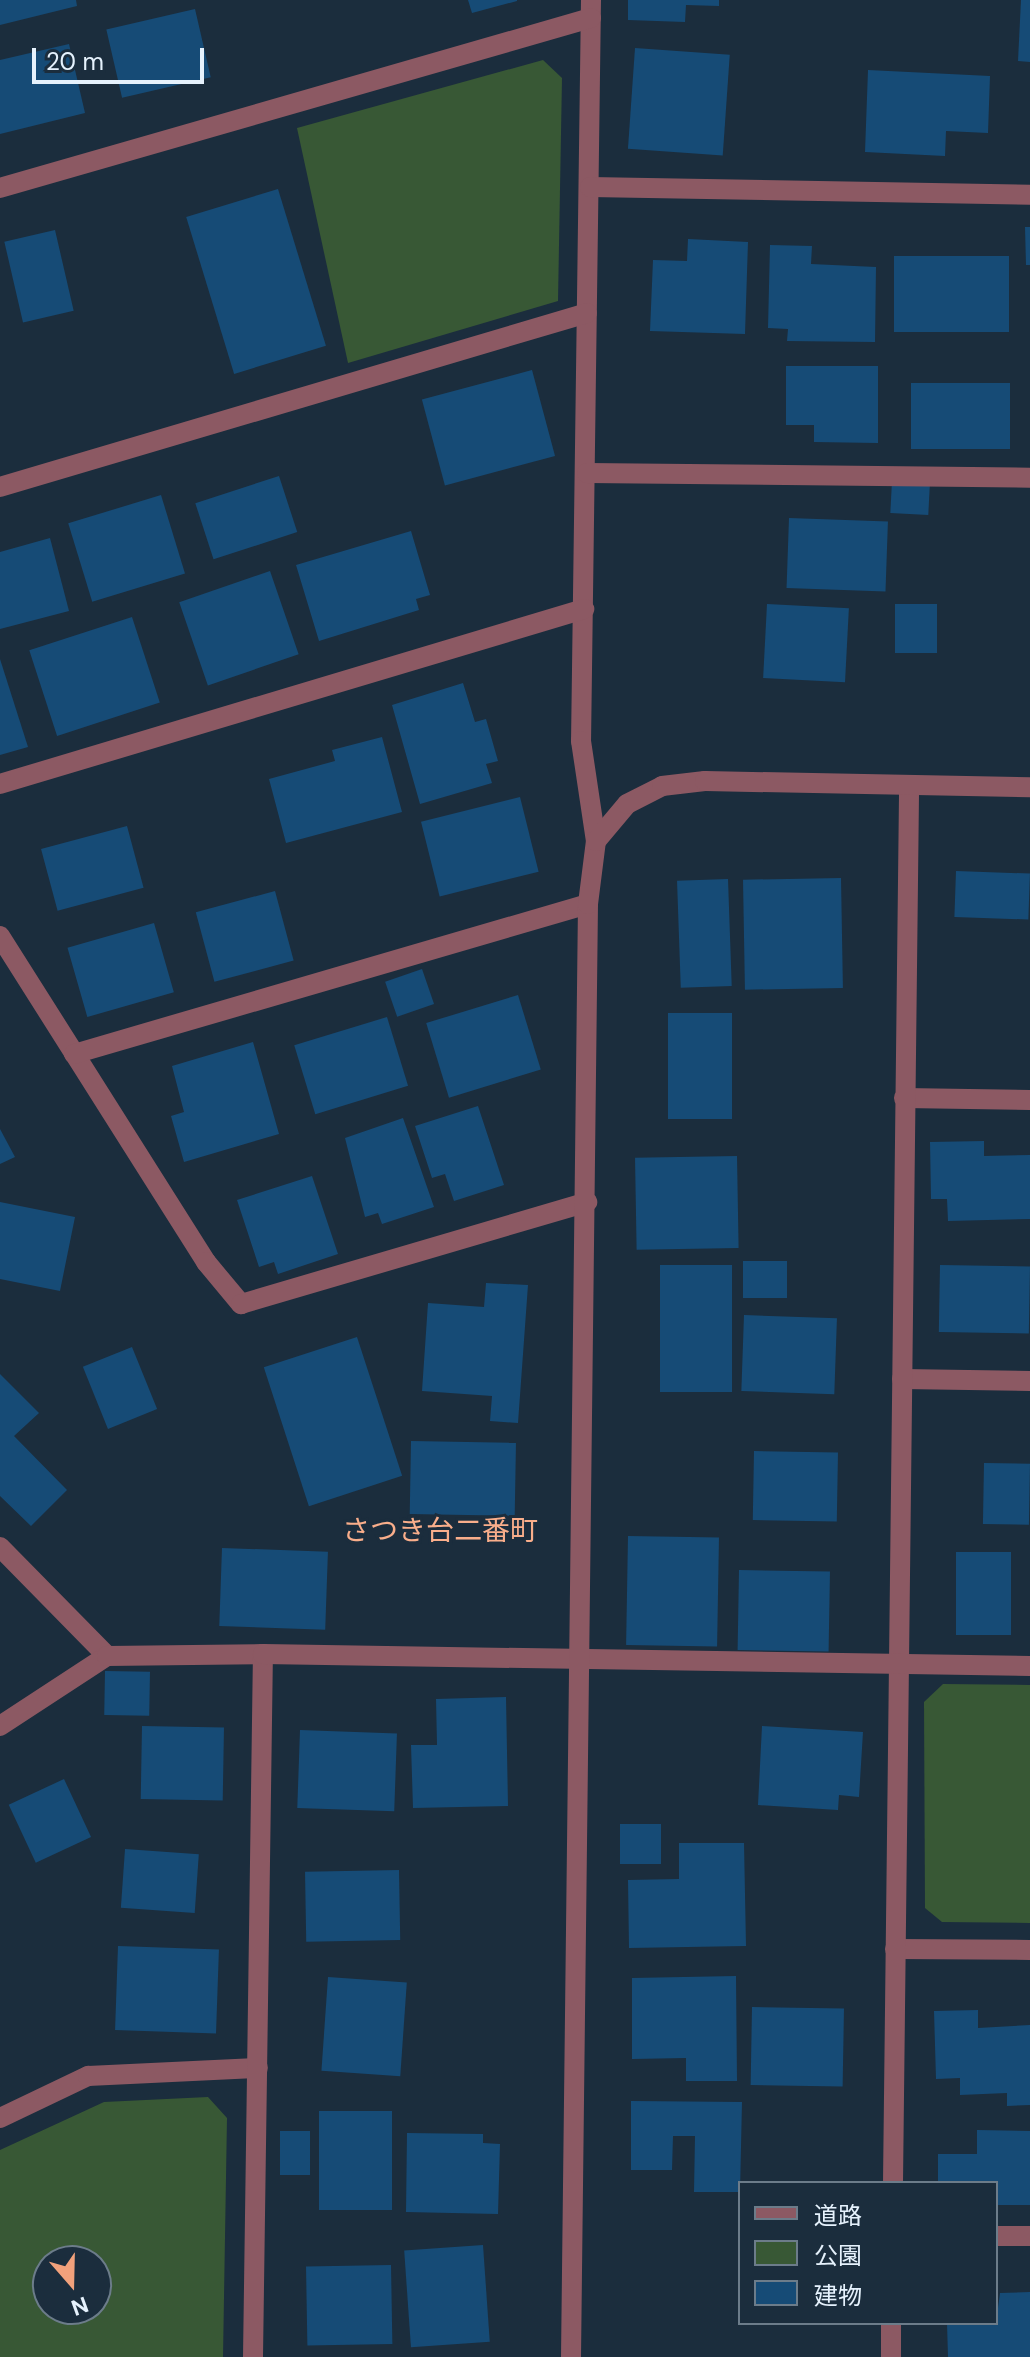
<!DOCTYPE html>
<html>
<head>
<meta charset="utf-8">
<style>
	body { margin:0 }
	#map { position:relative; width:1030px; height:2357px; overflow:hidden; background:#1b2d3d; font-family:"DM Sans","Noto Sans JP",sans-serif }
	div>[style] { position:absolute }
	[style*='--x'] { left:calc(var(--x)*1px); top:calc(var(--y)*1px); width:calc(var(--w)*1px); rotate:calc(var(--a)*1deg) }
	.green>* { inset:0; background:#385835 }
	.building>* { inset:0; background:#164b76; transform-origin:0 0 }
	.minor>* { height:20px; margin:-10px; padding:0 10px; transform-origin:10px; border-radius:10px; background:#8c5963 }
	.tertiary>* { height:20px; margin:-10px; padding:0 10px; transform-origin:10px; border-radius:10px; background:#8c5963 }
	span { translate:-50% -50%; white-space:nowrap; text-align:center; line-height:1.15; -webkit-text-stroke:6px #1b2d3d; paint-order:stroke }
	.quarter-label { font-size:28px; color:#f9ae8b }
	.legend { position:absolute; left:738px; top:2181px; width:260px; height:144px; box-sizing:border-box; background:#1b2d3d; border:2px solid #6c7c8a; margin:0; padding:10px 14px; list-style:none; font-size:24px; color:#e6f2fd }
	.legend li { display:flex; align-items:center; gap:16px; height:40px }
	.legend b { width:40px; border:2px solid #6c7c8a }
	.north { position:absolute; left:32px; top:2245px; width:80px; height:80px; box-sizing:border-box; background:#1b2d3d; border:2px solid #6c7c8a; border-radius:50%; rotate:160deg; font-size:22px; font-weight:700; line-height:32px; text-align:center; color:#e6f2fd }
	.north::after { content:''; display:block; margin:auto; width:28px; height:36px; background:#f1a17c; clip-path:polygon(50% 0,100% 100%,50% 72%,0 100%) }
	.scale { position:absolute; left:32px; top:48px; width:172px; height:36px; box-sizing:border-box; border:4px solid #e6f2fd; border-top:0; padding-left:10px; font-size:24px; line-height:28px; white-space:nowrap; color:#e6f2fd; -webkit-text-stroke:6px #1b2d3d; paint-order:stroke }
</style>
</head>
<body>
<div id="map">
	<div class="green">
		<div style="clip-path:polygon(543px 60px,562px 78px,558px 301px,348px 363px,297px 128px)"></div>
		<div style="clip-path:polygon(943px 1684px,1030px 1685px,1030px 1923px,942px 1922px,925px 1908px,924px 1702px)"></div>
		<div style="clip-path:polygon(evenodd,208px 2097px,227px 2118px,223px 2357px,0 2357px,0 2150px,104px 2102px,208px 2097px,96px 2261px,96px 2309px,48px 2309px,48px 2261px,96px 2261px)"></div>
	</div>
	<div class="building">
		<div style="clip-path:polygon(0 0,76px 0,77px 6px,0 25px)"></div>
		<div style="clip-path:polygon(468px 0,517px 0,517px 1px,472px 13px)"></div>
		<div style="clip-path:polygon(628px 0,719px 0,719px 6px,686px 5px,685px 22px,628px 20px)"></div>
		<div style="clip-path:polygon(1021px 0,1030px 0,1030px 62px,1018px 61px)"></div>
		<div style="left:195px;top:9px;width:70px;height:91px;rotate:77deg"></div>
		<div style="clip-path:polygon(69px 44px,85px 113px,0 134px,0 60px)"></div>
		<div style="left:635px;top:48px;width:95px;height:101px;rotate:4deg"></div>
		<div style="clip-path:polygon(868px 70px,990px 76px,988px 133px,946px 131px,945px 156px,865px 152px)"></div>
		<div style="left:278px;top:189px;width:164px;height:96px;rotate:73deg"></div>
		<div style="clip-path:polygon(1025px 227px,1030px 227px,1030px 265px,1026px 265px)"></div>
		<div style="left:55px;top:230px;width:83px;height:52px;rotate:77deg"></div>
		<div style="clip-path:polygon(688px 239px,748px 242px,745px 334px,650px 331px,653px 260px,687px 261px)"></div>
		<div style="clip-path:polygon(770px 245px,812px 246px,811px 264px,876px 267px,875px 342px,787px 341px,788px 329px,768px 328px)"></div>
		<div style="left:894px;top:256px;width:115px;height:76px"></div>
		<div style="clip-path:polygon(786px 366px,878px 366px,878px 443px,814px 442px,814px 425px,786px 425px)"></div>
		<div style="left:532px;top:370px;width:89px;height:114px;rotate:75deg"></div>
		<div style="left:911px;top:383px;width:99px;height:66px"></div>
		<div style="left:279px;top:476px;width:59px;height:88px;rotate:72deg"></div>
		<div style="left:892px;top:481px;width:38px;height:32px;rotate:3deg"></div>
		<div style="left:161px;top:495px;width:82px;height:97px;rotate:73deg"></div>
		<div style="left:789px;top:518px;width:99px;height:70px;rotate:2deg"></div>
		<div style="clip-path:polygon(411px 531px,430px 595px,416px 599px,419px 610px,319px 641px,296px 565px)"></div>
		<div style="clip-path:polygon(50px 538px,69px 611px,0 629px,0 552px)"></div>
		<div style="left:270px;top:571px;width:88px;height:96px;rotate:71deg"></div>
		<div style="left:767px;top:604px;width:82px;height:74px;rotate:3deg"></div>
		<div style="left:895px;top:604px;width:42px;height:49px"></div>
		<div style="left:132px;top:617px;width:90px;height:108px;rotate:72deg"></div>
		<div style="clip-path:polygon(0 659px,28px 747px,0 755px)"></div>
		<div style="clip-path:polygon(463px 683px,475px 722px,486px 719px,498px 761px,486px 764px,492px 783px,420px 804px,392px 705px)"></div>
		<div style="clip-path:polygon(382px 737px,402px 812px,286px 843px,269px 779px,335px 761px,332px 750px)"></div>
		<div style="left:520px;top:797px;width:77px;height:102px;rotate:76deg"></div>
		<div style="left:127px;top:826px;width:64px;height:89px;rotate:75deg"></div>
		<div style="left:956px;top:871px;width:74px;height:46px;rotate:2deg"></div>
		<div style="left:841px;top:878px;width:110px;height:98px;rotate:89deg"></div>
		<div style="left:728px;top:879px;width:107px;height:51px;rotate:88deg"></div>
		<div style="left:275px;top:891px;width:72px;height:82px;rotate:75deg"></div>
		<div style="left:154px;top:923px;width:72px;height:90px;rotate:74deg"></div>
		<div style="left:422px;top:969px;width:37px;height:39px;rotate:71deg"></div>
		<div style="left:518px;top:995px;width:78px;height:96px;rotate:73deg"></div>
		<div style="left:668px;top:1013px;width:64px;height:106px"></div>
		<div style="left:387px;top:1017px;width:72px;height:97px;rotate:73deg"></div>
		<div style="clip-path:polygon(253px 1042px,279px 1134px,184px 1162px,171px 1116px,184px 1112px,172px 1066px)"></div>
		<div style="clip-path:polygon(478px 1106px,504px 1185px,454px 1201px,445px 1174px,432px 1178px,415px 1126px)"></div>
		<div style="clip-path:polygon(403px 1118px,434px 1207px,382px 1224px,378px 1213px,365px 1217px,345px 1138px)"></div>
		<div style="clip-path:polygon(0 1129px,15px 1157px,0 1164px)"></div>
		<div style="clip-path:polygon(984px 1141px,984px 1156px,1030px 1155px,1030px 1219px,948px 1221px,947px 1199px,931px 1199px,930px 1142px)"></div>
		<div style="left:737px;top:1156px;width:92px;height:102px;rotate:89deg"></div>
		<div style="clip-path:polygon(312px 1176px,338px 1254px,278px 1274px,274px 1262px,259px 1267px,237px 1200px)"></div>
		<div style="clip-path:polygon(0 1202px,75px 1217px,60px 1291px,0 1279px)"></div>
		<div style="left:787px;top:1261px;width:37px;height:44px;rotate:90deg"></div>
		<div style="left:732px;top:1265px;width:127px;height:72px;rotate:90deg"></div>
		<div style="left:940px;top:1265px;width:90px;height:67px;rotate:1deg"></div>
		<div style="clip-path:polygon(486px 1283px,528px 1285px,518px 1423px,490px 1421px,492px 1396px,422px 1391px,428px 1303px,484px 1307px)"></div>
		<div style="left:744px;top:1315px;width:93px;height:76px;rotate:2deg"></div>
		<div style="left:357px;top:1337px;width:146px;height:98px;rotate:72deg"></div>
		<div style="left:132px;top:1347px;width:67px;height:53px;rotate:68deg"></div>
		<div style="clip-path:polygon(0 1374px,39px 1413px,14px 1436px,67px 1490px,31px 1526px,0 1496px)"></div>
		<div style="left:411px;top:1441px;width:105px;height:73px;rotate:1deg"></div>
		<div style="left:754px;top:1451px;width:84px;height:69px;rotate:1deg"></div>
		<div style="left:984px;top:1463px;width:46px;height:61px;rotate:1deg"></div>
		<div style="left:628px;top:1536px;width:91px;height:109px;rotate:1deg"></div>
		<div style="left:222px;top:1548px;width:106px;height:78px;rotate:2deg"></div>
		<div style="left:1011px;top:1552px;width:83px;height:55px;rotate:90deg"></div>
		<div style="left:739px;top:1570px;width:91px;height:80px;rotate:1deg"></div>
		<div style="left:105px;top:1671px;width:45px;height:44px;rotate:1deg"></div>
		<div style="clip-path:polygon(506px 1697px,508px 1806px,413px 1808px,411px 1745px,437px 1745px,436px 1699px)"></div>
		<div style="left:142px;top:1726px;width:82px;height:73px;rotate:1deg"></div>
		<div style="clip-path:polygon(762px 1726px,863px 1732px,859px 1797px,839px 1795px,838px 1810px,758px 1805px)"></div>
		<div style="left:300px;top:1730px;width:97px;height:78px;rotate:2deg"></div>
		<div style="left:64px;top:1779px;width:64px;height:61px;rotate:65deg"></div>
		<div style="left:620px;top:1824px;width:41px;height:40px"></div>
		<div style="clip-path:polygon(679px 1843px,744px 1843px,746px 1946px,629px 1948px,628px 1880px,679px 1879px)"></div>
		<div style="left:125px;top:1849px;width:74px;height:59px;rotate:4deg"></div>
		<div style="left:399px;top:1870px;width:70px;height:94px;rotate:89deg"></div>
		<div style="left:118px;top:1946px;width:101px;height:84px;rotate:2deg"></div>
		<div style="clip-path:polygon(736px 1976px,737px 2081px,686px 2081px,686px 2058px,632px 2059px,632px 1978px)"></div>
		<div style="left:328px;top:1977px;width:79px;height:94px;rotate:4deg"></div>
		<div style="left:752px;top:2007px;width:92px;height:78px;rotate:1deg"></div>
		<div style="clip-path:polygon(978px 2010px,978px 2028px,1030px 2025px,1030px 2105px,1007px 2106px,1007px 2093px,960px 2095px,960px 2078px,936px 2079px,934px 2011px)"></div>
		<div style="clip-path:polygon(631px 2101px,742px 2102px,740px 2192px,694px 2192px,695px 2136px,673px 2136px,672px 2170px,631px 2170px)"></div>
		<div style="left:392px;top:2111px;width:99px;height:73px;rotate:90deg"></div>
		<div style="clip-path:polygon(977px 2130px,1030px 2131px,1030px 2205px,996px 2205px,996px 2183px,938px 2183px,938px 2154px,977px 2154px)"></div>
		<div style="left:280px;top:2131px;width:30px;height:44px"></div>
		<div style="clip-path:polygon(407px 2133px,483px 2134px,483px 2143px,500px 2144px,498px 2214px,406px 2212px)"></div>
		<div style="left:483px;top:2245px;width:97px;height:79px;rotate:86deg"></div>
		<div style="left:391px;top:2265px;width:79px;height:85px;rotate:89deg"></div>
		<div style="clip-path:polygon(1030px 2292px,1030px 2357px,948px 2357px,947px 2323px,996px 2323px,1000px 2293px)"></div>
	</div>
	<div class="minor">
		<div style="--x:591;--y:0;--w:741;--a:90.77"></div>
		<div style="--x:581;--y:741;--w:101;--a:81.5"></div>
		<div style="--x:590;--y:187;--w:440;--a:1"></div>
		<div style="--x:0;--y:188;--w:615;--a:-16.05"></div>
		<div style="--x:587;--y:473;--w:443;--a:0.6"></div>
		<div style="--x:0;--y:487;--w:612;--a:-16.51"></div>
		<div style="--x:0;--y:784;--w:610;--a:-16.68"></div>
		<div style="--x:0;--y:936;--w:386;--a:57.7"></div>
		<div style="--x:206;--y:1262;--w:55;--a:50.2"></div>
		<div style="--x:241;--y:1304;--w:361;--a:-16.4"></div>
		<div style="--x:74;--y:1054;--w:535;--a:-16.27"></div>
		<div style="--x:904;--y:1098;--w:126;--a:0.9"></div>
		<div style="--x:902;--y:1379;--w:128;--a:0.9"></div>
		<div style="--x:0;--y:1547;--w:153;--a:45.5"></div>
		<div style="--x:0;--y:1726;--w:128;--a:-33.2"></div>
		<div style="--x:107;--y:1656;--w:156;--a:-0.7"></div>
		<div style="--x:895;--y:1949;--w:135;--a:0.4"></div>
		<div style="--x:0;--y:2118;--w:98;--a:-25.5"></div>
		<div style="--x:88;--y:2076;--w:170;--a:-2.7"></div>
		<div style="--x:893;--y:2183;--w:1398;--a:-89.34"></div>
		<div style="--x:996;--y:2236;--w:34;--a:0"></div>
		<div style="--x:253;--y:2357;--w:703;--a:-89.19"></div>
		<div style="--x:263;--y:1654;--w:767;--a:0.9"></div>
		<div style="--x:891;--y:2357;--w:34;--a:-90"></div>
	</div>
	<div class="tertiary">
		<div style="--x:571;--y:2357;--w:1453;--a:-89.33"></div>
		<div style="--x:588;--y:904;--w:64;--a:-82.8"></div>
		<div style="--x:596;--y:841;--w:48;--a:-50"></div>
		<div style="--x:627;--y:804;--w:39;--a:-27"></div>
		<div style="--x:662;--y:786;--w:43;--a:-6.6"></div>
		<div style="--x:705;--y:781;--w:325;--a:1.1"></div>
	</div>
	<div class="quarter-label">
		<span style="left:440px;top:1531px">さつき台二番町</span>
	</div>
	<ul class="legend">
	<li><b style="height:10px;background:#8c5963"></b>道路</li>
	<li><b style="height:22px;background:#385835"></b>公園</li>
	<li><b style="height:22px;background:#164b76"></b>建物</li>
	</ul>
	<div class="north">N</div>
	<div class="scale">20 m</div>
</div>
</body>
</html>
